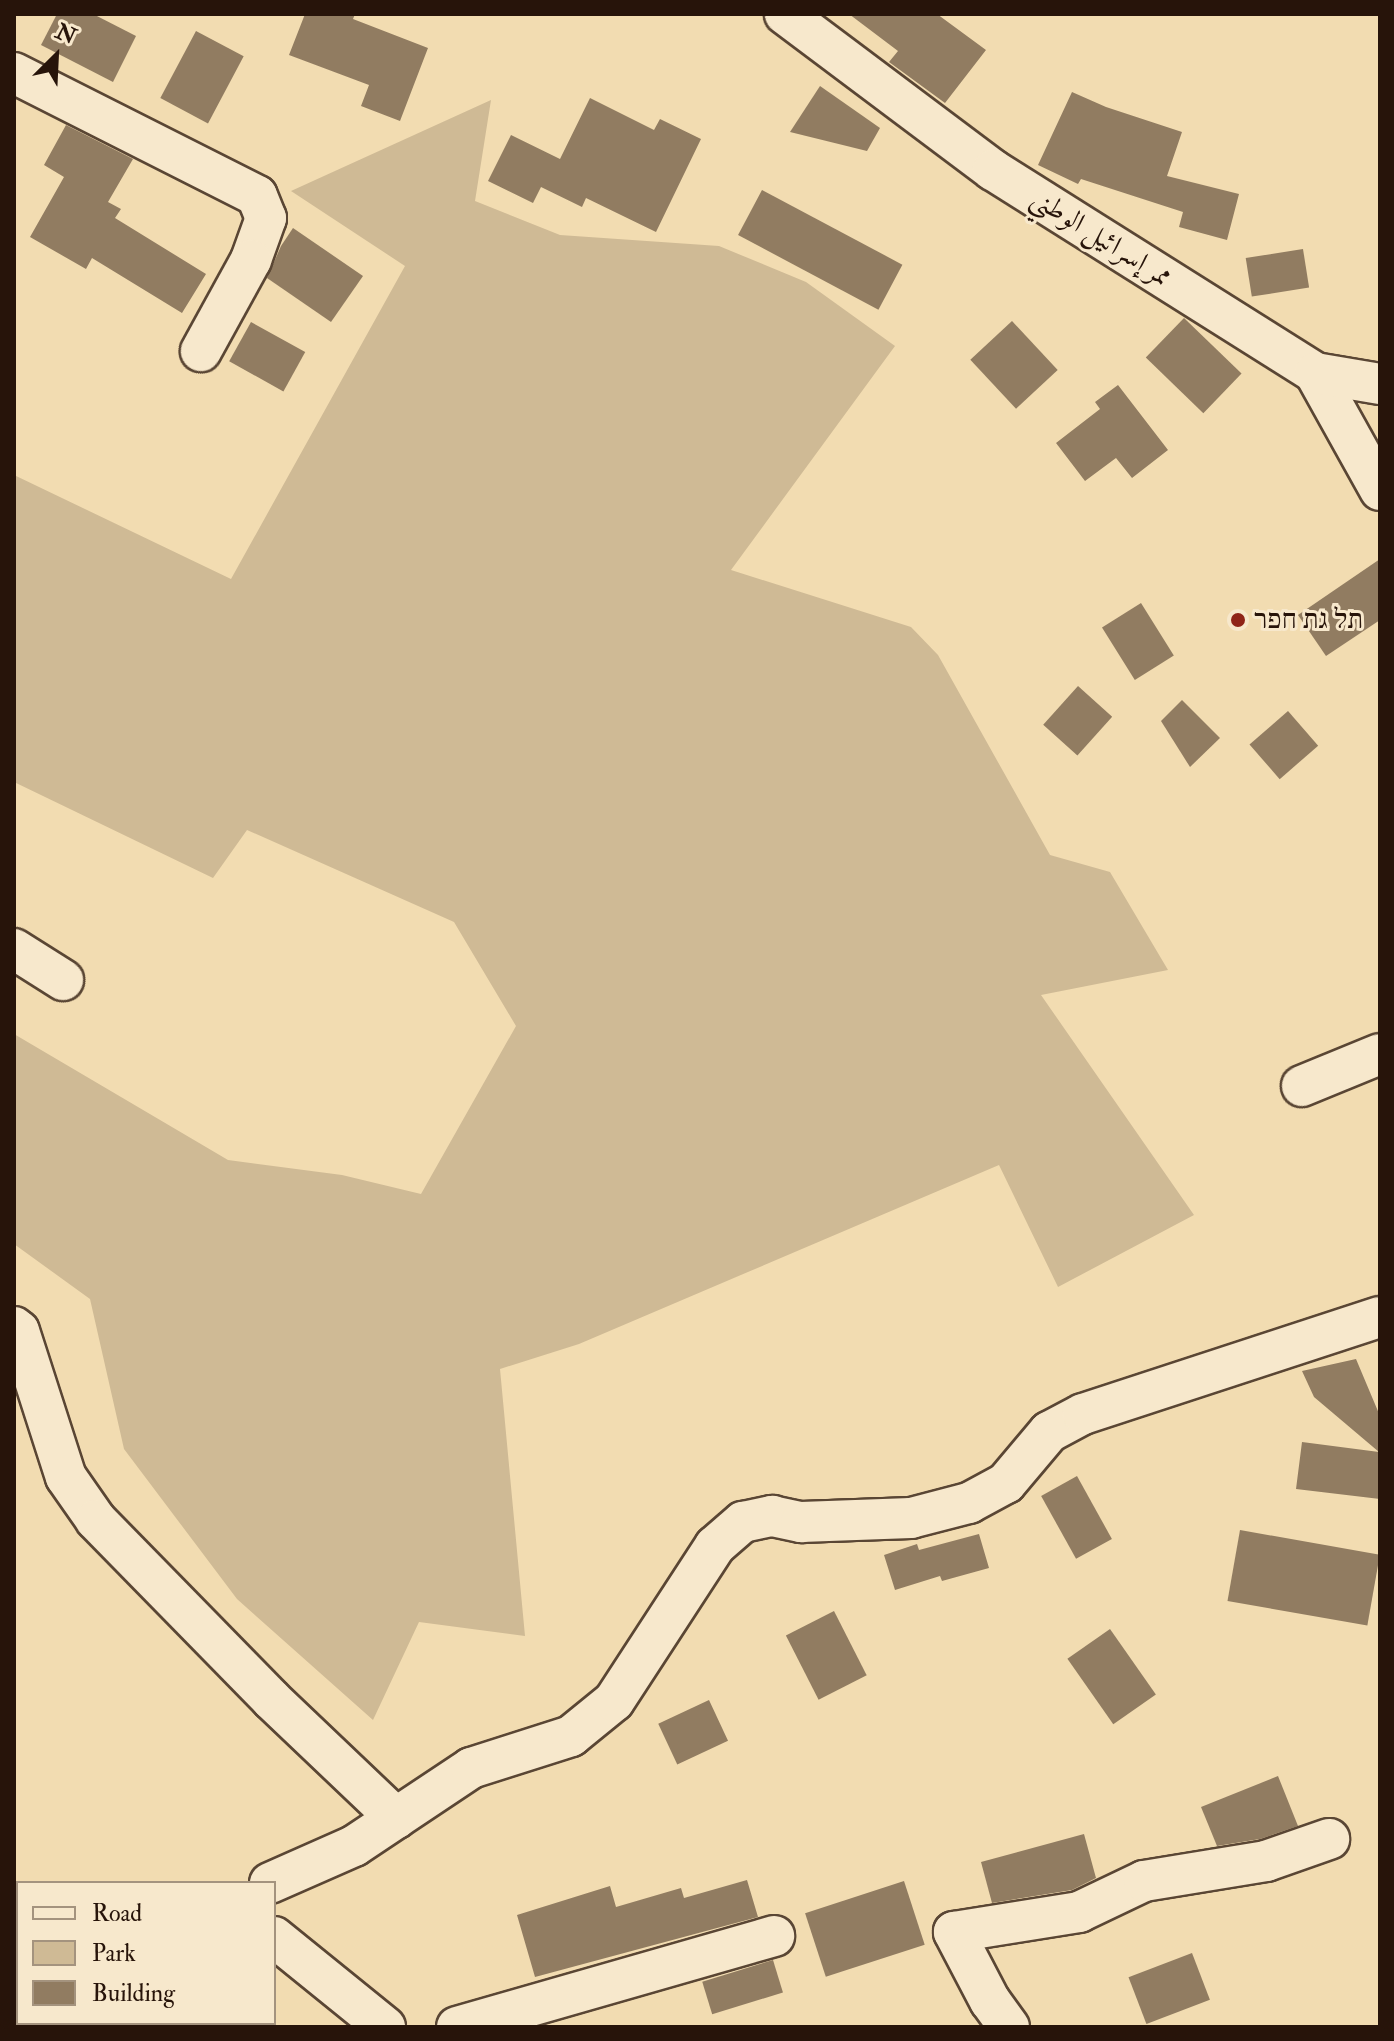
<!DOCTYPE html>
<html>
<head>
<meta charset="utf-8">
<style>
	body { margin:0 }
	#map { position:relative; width:1394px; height:2041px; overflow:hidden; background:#f2dcb1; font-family:"IM FELL Double Pica",Amiri,"Frank Ruhl Libre",serif }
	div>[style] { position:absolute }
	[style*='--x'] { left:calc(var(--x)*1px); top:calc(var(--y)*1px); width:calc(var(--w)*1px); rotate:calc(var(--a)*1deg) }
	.green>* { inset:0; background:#cfba95 }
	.building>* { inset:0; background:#917c61; transform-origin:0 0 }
	.roads { filter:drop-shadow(2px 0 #5a4634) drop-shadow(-2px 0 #5a4634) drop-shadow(0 2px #5a4634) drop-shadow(0 -2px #5a4634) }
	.minor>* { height:40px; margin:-20px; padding:0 20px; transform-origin:20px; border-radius:20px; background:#f7e8cc }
	.dots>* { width:22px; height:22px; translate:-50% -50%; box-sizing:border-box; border:4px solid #f7e8cc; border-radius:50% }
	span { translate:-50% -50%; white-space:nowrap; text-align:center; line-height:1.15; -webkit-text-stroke:6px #f7e8cc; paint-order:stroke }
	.street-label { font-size:28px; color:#27140a }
	.poi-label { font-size:28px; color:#27140a }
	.left { translate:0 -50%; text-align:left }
	.frame { position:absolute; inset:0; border:16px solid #27140a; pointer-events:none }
	.legend { position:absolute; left:16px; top:1881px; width:260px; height:144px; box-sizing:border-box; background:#f7e8cc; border:2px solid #a4937e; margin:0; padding:10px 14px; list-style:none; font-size:24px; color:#27140a }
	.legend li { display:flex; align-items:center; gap:16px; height:40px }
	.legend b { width:40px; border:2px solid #a4937e }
	.north { position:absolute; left:16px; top:16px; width:80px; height:80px; -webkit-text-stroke:6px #f7e8cc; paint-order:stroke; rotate:24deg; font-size:22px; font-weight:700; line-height:32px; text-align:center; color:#27140a }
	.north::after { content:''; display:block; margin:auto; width:28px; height:36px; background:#27140a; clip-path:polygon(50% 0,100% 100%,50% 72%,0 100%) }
</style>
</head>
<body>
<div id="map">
	<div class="green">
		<div style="clip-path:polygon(491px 100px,475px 201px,560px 235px,719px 246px,806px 282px,895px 346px,731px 570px,911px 627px,938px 655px,1050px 855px,1110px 872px,1168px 970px,1041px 995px,1194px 1215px,1058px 1287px,999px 1165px,579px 1344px,500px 1369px,525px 1636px,419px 1622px,373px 1720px,237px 1599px,124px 1449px,90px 1299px,14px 1244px,14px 1034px,228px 1160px,342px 1175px,421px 1194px,516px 1026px,454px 922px,247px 830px,213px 878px,14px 782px,14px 475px,231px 579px,405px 266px,291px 191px)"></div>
	</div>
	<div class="building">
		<div style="clip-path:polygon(57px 14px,93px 14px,136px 36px,113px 82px,41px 45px)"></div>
		<div style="clip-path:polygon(305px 14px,355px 14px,353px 19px,428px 48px,400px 121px,361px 106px,369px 85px,289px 55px)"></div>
		<div style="clip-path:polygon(849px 14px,937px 14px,986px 50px,945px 103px,889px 62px,898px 51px)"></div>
		<div style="left:196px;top:31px;width:54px;height:76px;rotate:28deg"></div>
		<div style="clip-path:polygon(820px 86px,880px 128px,867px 151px,790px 132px)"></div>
		<div style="clip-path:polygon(1072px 92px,1106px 107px,1182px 132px,1167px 176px,1239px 194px,1227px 240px,1179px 227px,1183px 212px,1081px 179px,1078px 184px,1038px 165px)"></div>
		<div style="clip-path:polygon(590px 98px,654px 130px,660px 119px,701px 139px,656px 232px,586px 198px,582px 207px,541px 187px,533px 203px,488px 181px,511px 135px,560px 159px)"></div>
		<div style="clip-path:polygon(66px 125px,133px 159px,108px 202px,121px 209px,115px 218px,206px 274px,182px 313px,92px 258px,86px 269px,30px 237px,64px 177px,44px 165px)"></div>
		<div style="left:762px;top:190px;width:159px;height:51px;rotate:28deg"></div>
		<div style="clip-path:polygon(293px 228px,363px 276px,331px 322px,267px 278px,281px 246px)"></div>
		<div style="left:1303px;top:249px;width:39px;height:58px;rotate:81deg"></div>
		<div style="left:1184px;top:318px;width:80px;height:55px;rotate:44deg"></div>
		<div style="left:1012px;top:321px;width:67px;height:57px;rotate:47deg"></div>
		<div style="left:251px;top:322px;width:62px;height:45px;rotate:29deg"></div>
		<div style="clip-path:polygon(1118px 385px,1168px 450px,1132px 478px,1116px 458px,1085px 481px,1056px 443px,1100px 409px,1095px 402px)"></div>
		<div style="clip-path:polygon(1380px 559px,1380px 620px,1326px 656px,1298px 615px)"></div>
		<div style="left:1141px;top:603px;width:62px;height:46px;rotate:58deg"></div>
		<div style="left:1078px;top:686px;width:46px;height:52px;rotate:42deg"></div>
		<div style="clip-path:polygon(1182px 700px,1220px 738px,1190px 767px,1161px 721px)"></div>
		<div style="left:1288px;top:711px;width:46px;height:51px;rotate:49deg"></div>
		<div style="clip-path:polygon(1356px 1359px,1380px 1416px,1380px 1499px,1296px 1489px,1302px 1442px,1379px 1452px,1314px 1397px,1302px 1371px)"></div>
		<div style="left:1077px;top:1476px;width:72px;height:41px;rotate:61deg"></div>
		<div style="left:1240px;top:1530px;width:142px;height:72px;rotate:10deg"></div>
		<div style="clip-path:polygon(979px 1534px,989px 1568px,942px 1581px,940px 1576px,895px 1590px,884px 1555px,917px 1544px,919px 1550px)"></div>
		<div style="left:834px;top:1611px;width:72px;height:54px;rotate:63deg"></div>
		<div style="left:1110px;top:1629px;width:80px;height:52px;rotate:55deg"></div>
		<div style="left:709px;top:1700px;width:45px;height:56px;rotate:65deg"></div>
		<div style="clip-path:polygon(1278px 1776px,1298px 1826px,1260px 1839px,1217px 1846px,1201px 1807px)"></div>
		<div style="clip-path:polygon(1084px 1834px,1096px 1878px,1072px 1890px,992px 1903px,981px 1862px)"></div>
		<div style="clip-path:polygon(747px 1880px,758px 1917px,535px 1977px,517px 1915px,610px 1886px,616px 1907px,681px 1888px,684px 1898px)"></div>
		<div style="left:904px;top:1881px;width:67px;height:104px;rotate:72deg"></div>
		<div style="left:1192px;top:1953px;width:50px;height:68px;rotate:69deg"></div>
		<div style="left:773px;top:1960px;width:34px;height:74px;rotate:73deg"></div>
	</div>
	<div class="roads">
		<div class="minor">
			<div style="--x:785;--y:14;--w:260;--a:36.9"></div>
			<div style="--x:993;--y:170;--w:381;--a:32.2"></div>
			<div style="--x:1315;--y:373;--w:134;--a:60.9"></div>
			<div style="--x:14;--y:73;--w:272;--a:26.8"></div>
			<div style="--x:257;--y:196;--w:24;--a:68"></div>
			<div style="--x:266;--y:218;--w:45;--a:109.7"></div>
			<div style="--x:251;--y:260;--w:104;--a:118.8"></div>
			<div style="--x:1315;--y:373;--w:66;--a:9.6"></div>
			<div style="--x:14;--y:949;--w:58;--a:32.3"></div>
			<div style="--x:1302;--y:1086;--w:84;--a:-22.3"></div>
			<div style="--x:14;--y:1327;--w:6;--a:39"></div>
			<div style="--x:19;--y:1331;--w:153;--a:72.2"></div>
			<div style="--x:66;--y:1477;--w:52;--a:55.1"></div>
			<div style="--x:96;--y:1520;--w:250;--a:45.6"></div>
			<div style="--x:271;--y:1699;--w:173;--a:43.6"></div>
			<div style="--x:270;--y:1883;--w:92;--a:-23.8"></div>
			<div style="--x:354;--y:1846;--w:141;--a:-33.7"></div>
			<div style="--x:471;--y:1768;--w:105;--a:-17.7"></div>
			<div style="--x:571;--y:1736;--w:55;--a:-39.1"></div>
			<div style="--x:614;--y:1701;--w:185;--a:-56.9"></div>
			<div style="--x:715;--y:1546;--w:37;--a:-41"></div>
			<div style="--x:743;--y:1522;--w:30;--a:-12"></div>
			<div style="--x:772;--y:1516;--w:30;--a:12"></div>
			<div style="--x:801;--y:1522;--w:110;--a:-2.1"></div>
			<div style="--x:911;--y:1518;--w:60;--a:-14.5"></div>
			<div style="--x:969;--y:1503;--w:42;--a:-28.4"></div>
			<div style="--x:1006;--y:1483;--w:67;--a:-49.9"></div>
			<div style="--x:1049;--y:1432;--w:38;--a:-28"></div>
			<div style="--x:1083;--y:1414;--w:312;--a:-18.1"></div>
			<div style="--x:274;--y:1937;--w:143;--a:39"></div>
			<div style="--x:14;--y:1997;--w:4;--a:14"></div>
			<div style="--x:52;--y:2027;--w:4;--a:-90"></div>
			<div style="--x:457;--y:2027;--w:330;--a:-16"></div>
			<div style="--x:1009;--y:2027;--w:32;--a:-126"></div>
			<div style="--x:990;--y:2001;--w:78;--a:-117.6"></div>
			<div style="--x:954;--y:1932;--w:127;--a:-9.1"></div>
			<div style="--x:1079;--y:1912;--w:72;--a:-25.5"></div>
			<div style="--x:1144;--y:1881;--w:124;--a:-9.3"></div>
			<div style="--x:1266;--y:1861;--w:67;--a:-19.2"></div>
		</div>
	</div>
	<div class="dots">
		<div style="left:1238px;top:620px;background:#8f2418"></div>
	</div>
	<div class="street-label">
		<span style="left:1101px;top:238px;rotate:32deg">ممر إسرائيل الوطني</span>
	</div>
	<div class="poi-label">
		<span class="left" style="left:1254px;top:620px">תל גת חפר</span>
	</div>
	<div class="frame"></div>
	<ul class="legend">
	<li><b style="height:10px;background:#f7e8cc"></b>Road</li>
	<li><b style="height:22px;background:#cfba95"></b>Park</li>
	<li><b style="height:22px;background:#917c61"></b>Building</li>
	</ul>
	<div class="north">N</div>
</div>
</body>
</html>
